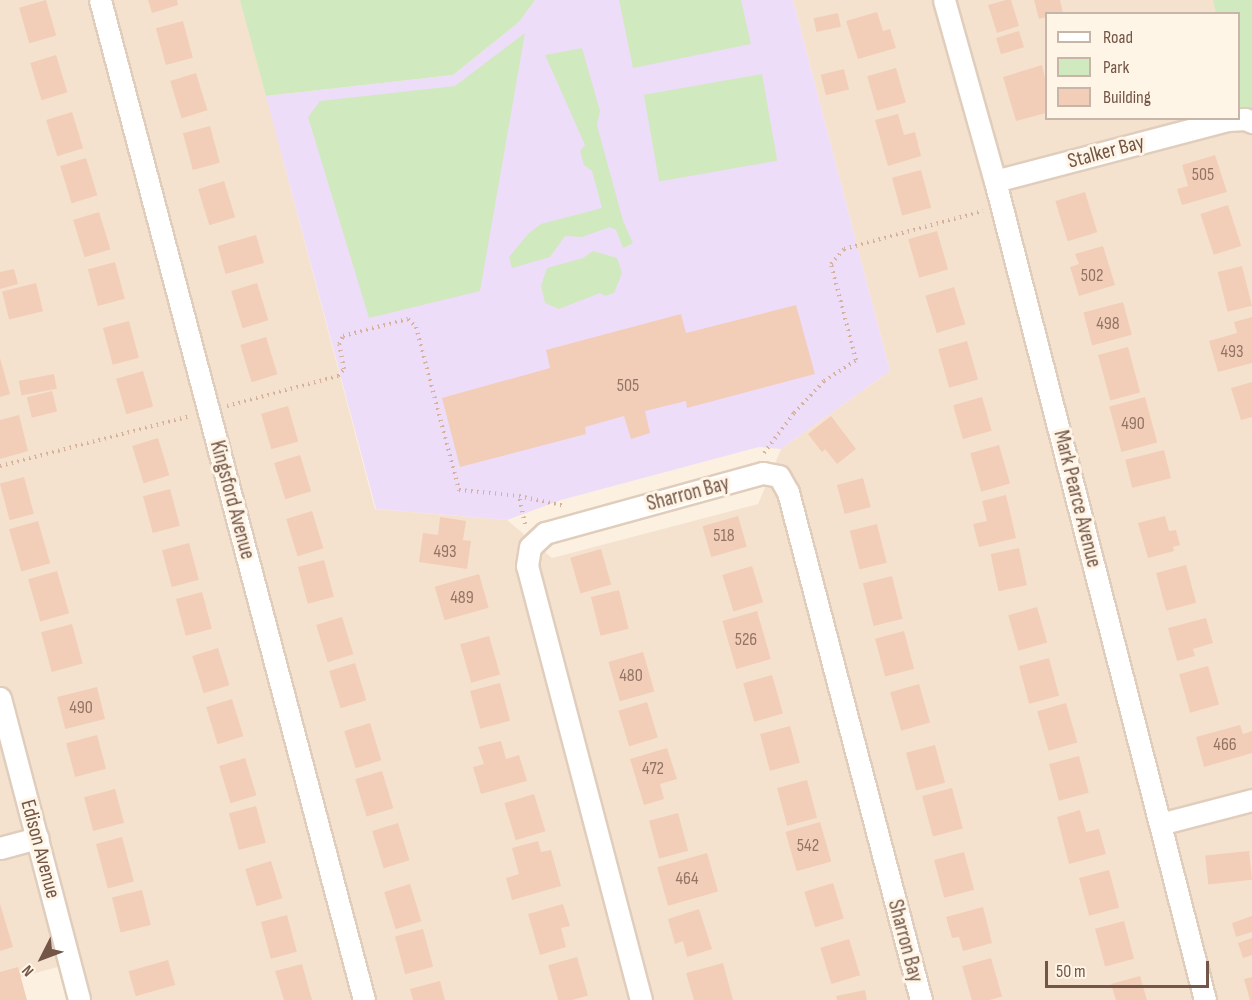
<!DOCTYPE html>
<html>
<head>
<meta charset="utf-8">
<style>
	body { margin:0 }
	#map { position:relative; width:1252px; height:1000px; overflow:hidden; background:#fcf1e0; font-family:"Sofia Sans Condensed",sans-serif }
	div>[style] { position:absolute }
	[style*='--x'] { left:calc(var(--x)*1px); top:calc(var(--y)*1px); width:calc(var(--w)*1px); rotate:calc(var(--a)*1deg) }
	.residential>* { inset:0; background:#f4e2cf }
	.education>* { inset:0; background:#eeddf8 }
	.green>* { inset:0; background:#d1e9bf; transform-origin:0 0 }
	.building>* { inset:0; background:#f2ceb8; transform-origin:0 0 }
	.path>* { height:4px; margin-top:-2px; transform-origin:0; background:repeating-linear-gradient(90deg,#d6b19b 0 1.5px,transparent 0 6px) }
	.roads { filter:drop-shadow(2px 0 #e0cdbc) drop-shadow(-2px 0 #e0cdbc) drop-shadow(0 2px #e0cdbc) drop-shadow(0 -2px #e0cdbc) }
	.minor>* { height:21px; margin:-10.5px; padding:0 10.5px; transform-origin:10.5px; border-radius:10.5px; background:#fff }
	span { translate:-50% -50%; white-space:nowrap; text-align:center; line-height:1.15; -webkit-text-stroke:6px #fff5e6; paint-order:stroke }
	.number-label { font-size:18px; color:#937464 }
	.number-label span { -webkit-text-stroke-width:0 }
	.street-label { font-size:21px; color:#735648 }
	.legend { position:absolute; left:1045px; top:12px; width:195px; height:108px; box-sizing:border-box; background:#fff5e6; border:2px solid #c7b5a7; margin:0; padding:8px 10px; list-style:none; font-size:18px; color:#735648 }
	.legend li { display:flex; align-items:center; gap:12px; height:30px }
	.legend b { width:30px; border:2px solid #c7b5a7 }
	.north { position:absolute; left:12px; top:928px; width:60px; height:60px; -webkit-text-stroke:4px #fff5e6; paint-order:stroke; rotate:228deg; font-size:16px; font-weight:700; line-height:24px; text-align:center; color:#735648 }
	.north::after { content:''; display:block; margin:auto; width:21px; height:27px; background:#735648; clip-path:polygon(50% 0,100% 100%,50% 72%,0 100%) }
	.scale { position:absolute; left:1045px; top:961px; width:164px; height:27px; box-sizing:border-box; border:3px solid #735648; border-top:0; padding-left:8px; font-size:18px; line-height:21px; white-space:nowrap; color:#735648; -webkit-text-stroke:4px #fff5e6; paint-order:stroke }
</style>
</head>
<body>
<div id="map">
	<div class="residential">
		<div style="clip-path:polygon(evenodd,0 0,241px 0,375px 509px,507px 520px,552px 558px,758px 504px,781px 449px,890px 371px,793px 0,1252px 0,1252px 1000px,82px 1000px,72px 963px,0 983px,0 0,1046px 14px,1238px 14px,1238px 118px,1046px 118px,1046px 14px)"></div>
	</div>
	<div class="education">
		<div style="clip-path:polygon(535px 0,793px 0,890px 371px,781px 449px,759px 447px,561px 500px,507px 520px,376px 509px,266px 96px,453px 75px,519px 22px)"></div>
	</div>
	<div class="green">
		<div style="clip-path:polygon(240px 0,535px 0,519px 22px,453px 75px,266px 96px)"></div>
		<div style="clip-path:polygon(619px 0,741px 0,751px 44px,633px 68px)"></div>
		<div style="clip-path:polygon(1213px 0,1252px 0,1252px 112px,1239px 107px,1238px 14px,1216px 13px)"></div>
		<div style="clip-path:polygon(525px 33px,480px 291px,369px 318px,308px 117px,320px 101px,455px 86px)"></div>
		<div style="clip-path:polygon(582px 48px,600px 111px,597px 125px,623px 221px,633px 243px,623px 248px,616px 230px,610px 227px,582px 237px,565px 236px,550px 257px,512px 268px,509px 257px,529px 233px,541px 224px,602px 208px,592px 171px,584px 165px,580px 151px,585px 145px,545px 55px)"></div>
		<div style="left:762px;top:74px;width:88px;height:120px;rotate:80deg"></div>
		<div style="clip-path:polygon(593px 251px,617px 258px,622px 273px,614px 293px,605px 296px,600px 293px,559px 309px,545px 303px,541px 286px,547px 268px,583px 258px)"></div>
	</div>
	<div class="building">
		<div style="left:46px;top:0;width:37px;height:28px;rotate:74deg"></div>
		<div style="clip-path:polygon(148px 0,177px 0,178px 5px,152px 13px)"></div>
		<div style="clip-path:polygon(1006px 0,1011px 0,1019px 26px,997px 33px,988px 5px)"></div>
		<div style="clip-path:polygon(1034px 0,1060px 0,1063px 13px,1046px 14px,1046px 17px,1039px 19px)"></div>
		<div style="clip-path:polygon(877px 12px,883px 31px,890px 29px,896px 48px,858px 59px,846px 21px)"></div>
		<div style="left:838px;top:13px;width:14px;height:25px;rotate:78deg"></div>
		<div style="left:183px;top:21px;width:38px;height:28px;rotate:75deg"></div>
		<div style="left:1019px;top:31px;width:17px;height:24px;rotate:73deg"></div>
		<div style="left:56px;top:55px;width:39px;height:27px;rotate:73deg"></div>
		<div style="clip-path:polygon(1042px 65px,1046px 82px,1046px 113px,1016px 121px,1003px 77px)"></div>
		<div style="left:896px;top:68px;width:36px;height:30px;rotate:74deg"></div>
		<div style="left:844px;top:69px;width:21px;height:24px;rotate:76deg"></div>
		<div style="left:196px;top:73px;width:39px;height:27px;rotate:73deg"></div>
		<div style="left:72px;top:112px;width:38px;height:27px;rotate:73deg"></div>
		<div style="clip-path:polygon(898px 114px,904px 135px,915px 132px,921px 156px,888px 166px,875px 120px)"></div>
		<div style="left:210px;top:126px;width:38px;height:28px;rotate:75deg"></div>
		<div style="clip-path:polygon(1215px 155px,1227px 192px,1182px 205px,1177px 189px,1188px 186px,1182px 165px)"></div>
		<div style="left:86px;top:158px;width:39px;height:27px;rotate:73deg"></div>
		<div style="left:921px;top:170px;width:39px;height:30px;rotate:75deg"></div>
		<div style="left:224px;top:181px;width:38px;height:27px;rotate:73deg"></div>
		<div style="left:1085px;top:192px;width:42px;height:31px;rotate:73deg"></div>
		<div style="left:1228px;top:205px;width:43px;height:29px;rotate:72deg"></div>
		<div style="left:99px;top:212px;width:39px;height:27px;rotate:73deg"></div>
		<div style="left:937px;top:231px;width:40px;height:30px;rotate:74deg"></div>
		<div style="left:256px;top:235px;width:29px;height:40px;rotate:74deg"></div>
		<div style="clip-path:polygon(1103px 246px,1115px 285px,1079px 296px,1070px 267px,1079px 264px,1075px 254px)"></div>
		<div style="left:115px;top:262px;width:38px;height:28px;rotate:75deg"></div>
		<div style="left:1242px;top:266px;width:41px;height:25px;rotate:76deg"></div>
		<div style="clip-path:polygon(14px 269px,18px 284px,0 289px,0 272px)"></div>
		<div style="left:36px;top:283px;width:29px;height:35px;rotate:76deg"></div>
		<div style="left:257px;top:283px;width:39px;height:27px;rotate:73deg"></div>
		<div style="left:954px;top:287px;width:39px;height:30px;rotate:73deg"></div>
		<div style="left:1123px;top:302px;width:34px;height:41px;rotate:75deg"></div>
		<div style="clip-path:polygon(796px 305px,815px 374px,687px 408px,686px 401px,645px 411px,650px 433px,631px 439px,624px 416px,585px 427px,586px 434px,460px 467px,442px 398px,550px 368px,546px 350px,681px 314px,686px 333px)"></div>
		<div style="clip-path:polygon(1252px 317px,1252px 363px,1218px 372px,1209px 341px,1237px 333px,1234px 322px)"></div>
		<div style="left:129px;top:321px;width:38px;height:27px;rotate:75deg"></div>
		<div style="left:266px;top:337px;width:39px;height:27px;rotate:73deg"></div>
		<div style="left:967px;top:341px;width:40px;height:30px;rotate:74deg"></div>
		<div style="left:1128px;top:347px;width:47px;height:31px;rotate:75deg"></div>
		<div style="clip-path:polygon(0 358px,10px 394px,0 397px)"></div>
		<div style="left:143px;top:371px;width:37px;height:28px;rotate:74deg"></div>
		<div style="left:54px;top:374px;width:15px;height:36px;rotate:79deg"></div>
		<div style="clip-path:polygon(1252px 382px,1252px 417px,1241px 420px,1231px 388px)"></div>
		<div style="left:52px;top:391px;width:21px;height:26px;rotate:76deg"></div>
		<div style="left:982px;top:397px;width:35px;height:30px;rotate:74deg"></div>
		<div style="left:1145px;top:397px;width:47px;height:37px;rotate:75deg"></div>
		<div style="left:288px;top:406px;width:37px;height:28px;rotate:74deg"></div>
		<div style="clip-path:polygon(19px 415px,28px 451px,0 459px,0 420px)"></div>
		<div style="clip-path:polygon(831px 416px,856px 449px,837px 464px,825px 449px,822px 452px,808px 434px)"></div>
		<div style="left:158px;top:438px;width:39px;height:27px;rotate:73deg"></div>
		<div style="left:999px;top:445px;width:40px;height:30px;rotate:74deg"></div>
		<div style="left:1164px;top:450px;width:29px;height:40px;rotate:76deg"></div>
		<div style="left:300px;top:455px;width:38px;height:27px;rotate:73deg"></div>
		<div style="left:24px;top:477px;width:38px;height:25px;rotate:75deg"></div>
		<div style="left:863px;top:478px;width:30px;height:27px;rotate:75deg"></div>
		<div style="left:170px;top:489px;width:38px;height:28px;rotate:75deg"></div>
		<div style="clip-path:polygon(1006px 495px,1016px 538px,979px 547px,973px 524px,987px 521px,982px 501px)"></div>
		<div style="left:312px;top:511px;width:39px;height:27px;rotate:73deg"></div>
		<div style="left:738px;top:516px;width:32px;height:37px;rotate:74deg"></div>
		<div style="clip-path:polygon(1165px 516px,1169px 531px,1176px 530px,1180px 545px,1173px 547px,1174px 551px,1148px 558px,1138px 523px)"></div>
		<div style="clip-path:polygon(440px 517px,466px 521px,463px 540px,471px 541px,467px 569px,419px 562px,423px 533px,438px 535px)"></div>
		<div style="left:38px;top:521px;width:44px;height:30px;rotate:74deg"></div>
		<div style="left:877px;top:524px;width:40px;height:28px;rotate:76deg"></div>
		<div style="left:189px;top:543px;width:38px;height:28px;rotate:75deg"></div>
		<div style="left:1019px;top:548px;width:38px;height:29px;rotate:78deg"></div>
		<div style="left:601px;top:549px;width:37px;height:32px;rotate:74deg"></div>
		<div style="left:324px;top:560px;width:38px;height:27px;rotate:75deg"></div>
		<div style="left:1186px;top:565px;width:39px;height:31px;rotate:75deg"></div>
		<div style="left:752px;top:566px;width:38px;height:31px;rotate:73deg"></div>
		<div style="left:57px;top:571px;width:44px;height:30px;rotate:74deg"></div>
		<div style="left:479px;top:574px;width:35px;height:46px;rotate:74deg"></div>
		<div style="left:892px;top:576px;width:44px;height:30px;rotate:76deg"></div>
		<div style="left:619px;top:590px;width:40px;height:29px;rotate:76deg"></div>
		<div style="left:202px;top:592px;width:38px;height:27px;rotate:75deg"></div>
		<div style="left:1037px;top:607px;width:37px;height:30px;rotate:74deg"></div>
		<div style="left:757px;top:611px;width:50px;height:36px;rotate:74deg"></div>
		<div style="left:342px;top:617px;width:39px;height:27px;rotate:73deg"></div>
		<div style="clip-path:polygon(1206px 618px,1213px 643px,1193px 649px,1195px 656px,1177px 661px,1168px 628px)"></div>
		<div style="left:72px;top:624px;width:41px;height:32px;rotate:75deg"></div>
		<div style="left:904px;top:631px;width:39px;height:30px;rotate:75deg"></div>
		<div style="left:489px;top:636px;width:40px;height:30px;rotate:74deg"></div>
		<div style="left:218px;top:648px;width:39px;height:27px;rotate:73deg"></div>
		<div style="left:643px;top:652px;width:41px;height:36px;rotate:74deg"></div>
		<div style="left:1049px;top:658px;width:39px;height:31px;rotate:75deg"></div>
		<div style="left:355px;top:663px;width:39px;height:27px;rotate:73deg"></div>
		<div style="left:1208px;top:666px;width:40px;height:30px;rotate:74deg"></div>
		<div style="left:772px;top:675px;width:40px;height:30px;rotate:74deg"></div>
		<div style="left:500px;top:683px;width:39px;height:31px;rotate:75deg"></div>
		<div style="left:919px;top:684px;width:40px;height:30px;rotate:74deg"></div>
		<div style="left:97px;top:687px;width:33px;height:41px;rotate:76deg"></div>
		<div style="left:232px;top:699px;width:39px;height:27px;rotate:73deg"></div>
		<div style="left:647px;top:702px;width:37px;height:30px;rotate:73deg"></div>
		<div style="left:1066px;top:703px;width:41px;height:30px;rotate:74deg"></div>
		<div style="left:370px;top:723px;width:39px;height:27px;rotate:73deg"></div>
		<div style="clip-path:polygon(1240px 725px,1243px 734px,1252px 731px,1252px 753px,1204px 767px,1196px 737px)"></div>
		<div style="left:790px;top:726px;width:38px;height:31px;rotate:75deg"></div>
		<div style="left:97px;top:735px;width:35px;height:32px;rotate:75deg"></div>
		<div style="clip-path:polygon(501px 741px,506px 759px,519px 755px,527px 781px,481px 794px,473px 767px,484px 764px,478px 747px)"></div>
		<div style="left:935px;top:745px;width:39px;height:30px;rotate:75deg"></div>
		<div style="clip-path:polygon(667px 748px,677px 779px,660px 784px,664px 799px,644px 805px,630px 759px)"></div>
		<div style="left:1079px;top:756px;width:38px;height:31px;rotate:75deg"></div>
		<div style="left:245px;top:758px;width:39px;height:27px;rotate:73deg"></div>
		<div style="left:382px;top:771px;width:39px;height:28px;rotate:73deg"></div>
		<div style="left:807px;top:780px;width:39px;height:31px;rotate:75deg"></div>
		<div style="left:952px;top:788px;width:42px;height:31px;rotate:75deg"></div>
		<div style="left:115px;top:789px;width:35px;height:32px;rotate:75deg"></div>
		<div style="left:534px;top:794px;width:39px;height:31px;rotate:73deg"></div>
		<div style="left:256px;top:806px;width:38px;height:28px;rotate:75deg"></div>
		<div style="clip-path:polygon(1080px 810px,1086px 832px,1099px 829px,1106px 854px,1069px 864px,1057px 817px)"></div>
		<div style="left:678px;top:813px;width:39px;height:30px;rotate:75deg"></div>
		<div style="left:820px;top:822px;width:41px;height:36px;rotate:74deg"></div>
		<div style="left:398px;top:823px;width:39px;height:27px;rotate:73deg"></div>
		<div style="left:122px;top:837px;width:46px;height:27px;rotate:75deg"></div>
		<div style="clip-path:polygon(538px 841px,541px 852px,551px 850px,561px 886px,512px 900px,506px 878px,519px 874px,512px 848px)"></div>
		<div style="left:1249px;top:851px;width:29px;height:44px;rotate:84deg"></div>
		<div style="left:964px;top:852px;width:39px;height:31px;rotate:75deg"></div>
		<div style="left:707px;top:853px;width:40px;height:52px;rotate:74deg"></div>
		<div style="left:271px;top:861px;width:39px;height:27px;rotate:73deg"></div>
		<div style="left:1109px;top:870px;width:39px;height:31px;rotate:75deg"></div>
		<div style="left:833px;top:883px;width:37px;height:30px;rotate:73deg"></div>
		<div style="left:410px;top:884px;width:39px;height:27px;rotate:73deg"></div>
		<div style="left:142px;top:890px;width:36px;height:31px;rotate:76deg"></div>
		<div style="clip-path:polygon(0 904px,13px 947px,0 951px)"></div>
		<div style="clip-path:polygon(563px 904px,570px 926px,561px 928px,566px 947px,540px 955px,528px 914px)"></div>
		<div style="clip-path:polygon(983px 907px,992px 943px,963px 951px,959px 937px,952px 938px,946px 917px)"></div>
		<div style="clip-path:polygon(699px 909px,712px 949px,687px 957px,683px 941px,675px 944px,668px 919px)"></div>
		<div style="left:287px;top:915px;width:38px;height:27px;rotate:75deg"></div>
		<div style="clip-path:polygon(1252px 916px,1252px 932px,1236px 937px,1232px 923px)"></div>
		<div style="left:1124px;top:921px;width:39px;height:30px;rotate:75deg"></div>
		<div style="left:423px;top:929px;width:39px;height:29px;rotate:75deg"></div>
		<div style="clip-path:polygon(1252px 938px,1252px 955px,1243px 958px,1238px 943px)"></div>
		<div style="left:849px;top:939px;width:38px;height:30px;rotate:73deg"></div>
		<div style="left:577px;top:957px;width:40px;height:30px;rotate:74deg"></div>
		<div style="left:991px;top:958px;width:40px;height:30px;rotate:74deg"></div>
		<div style="left:168px;top:960px;width:26px;height:41px;rotate:74deg"></div>
		<div style="clip-path:polygon(723px 963px,733px 1000px,694px 1000px,686px 973px)"></div>
		<div style="clip-path:polygon(302px 964px,312px 1000px,284px 1000px,275px 971px)"></div>
		<div style="clip-path:polygon(18px 967px,27px 1000px,0 1000px,0 972px)"></div>
		<div style="clip-path:polygon(1140px 976px,1147px 1000px,1116px 1000px,1111px 984px)"></div>
		<div style="clip-path:polygon(1252px 977px,1252px 1000px,1250px 1000px,1244px 979px)"></div>
		<div style="clip-path:polygon(440px 981px,445px 1000px,413px 1000px,410px 989px)"></div>
		<div style="clip-path:polygon(865px 990px,867px 1000px,837px 1000px,836px 996px)"></div>
	</div>
	<div class="path">
		<div style="--x:227;--y:406;--w:115;--a:-15.1"></div>
		<div style="--x:338;--y:376;--w:9;--a:-49"></div>
		<div style="--x:344;--y:369;--w:25;--a:-101"></div>
		<div style="--x:339;--y:344;--w:9;--a:-63"></div>
		<div style="--x:343;--y:336;--w:67;--a:-14.7"></div>
		<div style="--x:408;--y:319;--w:11;--a:45"></div>
		<div style="--x:416;--y:327;--w:169;--a:75.2"></div>
		<div style="--x:459;--y:490;--w:60;--a:5.7"></div>
		<div style="--x:764;--y:453;--w:50;--a:-53.1"></div>
		<div style="--x:794;--y:413;--w:44;--a:-46.8"></div>
		<div style="--x:824;--y:381;--w:38;--a:-33"></div>
		<div style="--x:856;--y:360;--w:99;--a:-104.6"></div>
		<div style="--x:831;--y:264;--w:20;--a:-49"></div>
		<div style="--x:844;--y:249;--w:144;--a:-15.3"></div>
		<div style="--x:0;--y:466;--w:197;--a:-14.7"></div>
		<div style="--x:525;--y:524;--w:29;--a:-102"></div>
		<div style="--x:519;--y:496;--w:47;--a:12.3"></div>
	</div>
	<div class="roads">
		<div class="minor">
			<div style="--x:100;--y:0;--w:1034;--a:75.21"></div>
			<div style="--x:944;--y:0;--w:188;--a:74.3"></div>
			<div style="--x:995;--y:181;--w:845;--a:75.62"></div>
			<div style="--x:995;--y:181;--w:241;--a:-14.7"></div>
			<div style="--x:1228;--y:120;--w:17;--a:-3"></div>
			<div style="--x:1245;--y:119;--w:8;--a:23"></div>
			<div style="--x:0;--y:698;--w:312;--a:75.3"></div>
			<div style="--x:1160;--y:824;--w:95;--a:-14.6"></div>
			<div style="--x:0;--y:848;--w:39;--a:-15"></div>
			<div style="--x:641;--y:1000;--w:449;--a:-104.7"></div>
			<div style="--x:527;--y:566;--w:19;--a:-81"></div>
			<div style="--x:530;--y:547;--w:21;--a:-43"></div>
			<div style="--x:545;--y:533;--w:226;--a:-15.4"></div>
			<div style="--x:763;--y:473;--w:16;--a:11"></div>
			<div style="--x:779;--y:476;--w:18;--a:61"></div>
			<div style="--x:788;--y:492;--w:525;--a:75.33"></div>
		</div>
	</div>
	<div class="number-label">
		<span style="left:1203px;top:175px">505</span>
		<span style="left:1092px;top:276px">502</span>
		<span style="left:1108px;top:324px">498</span>
		<span style="left:1232px;top:352px">493</span>
		<span style="left:628px;top:386px">505</span>
		<span style="left:1133px;top:424px">490</span>
		<span style="left:724px;top:536px">518</span>
		<span style="left:445px;top:552px">493</span>
		<span style="left:462px;top:598px">489</span>
		<span style="left:746px;top:640px">526</span>
		<span style="left:631px;top:676px">480</span>
		<span style="left:81px;top:708px">490</span>
		<span style="left:1225px;top:745px">466</span>
		<span style="left:653px;top:769px">472</span>
		<span style="left:808px;top:846px">542</span>
		<span style="left:687px;top:879px">464</span>
	</div>
	<div class="street-label">
		<span style="left:1106px;top:152px;rotate:-15deg">Stalker Bay</span>
		<span style="left:688px;top:494px;rotate:-15deg">Sharron Bay</span>
		<span style="left:1077px;top:499px;rotate:76deg">Mark Pearce Avenue</span>
		<span style="left:232px;top:500px;rotate:75deg">Kingsford Avenue</span>
		<span style="left:40px;top:849px;rotate:75deg">Edison Avenue</span>
		<span style="left:905px;top:941px;rotate:75deg">Sharron Bay</span>
	</div>
	<ul class="legend">
	<li><b style="height:8px;background:#fff"></b>Road</li>
	<li><b style="height:16px;background:#d1e9bf"></b>Park</li>
	<li><b style="height:16px;background:#f2ceb8"></b>Building</li>
	</ul>
	<div class="north">N</div>
	<div class="scale">50 m</div>
</div>
</body>
</html>
